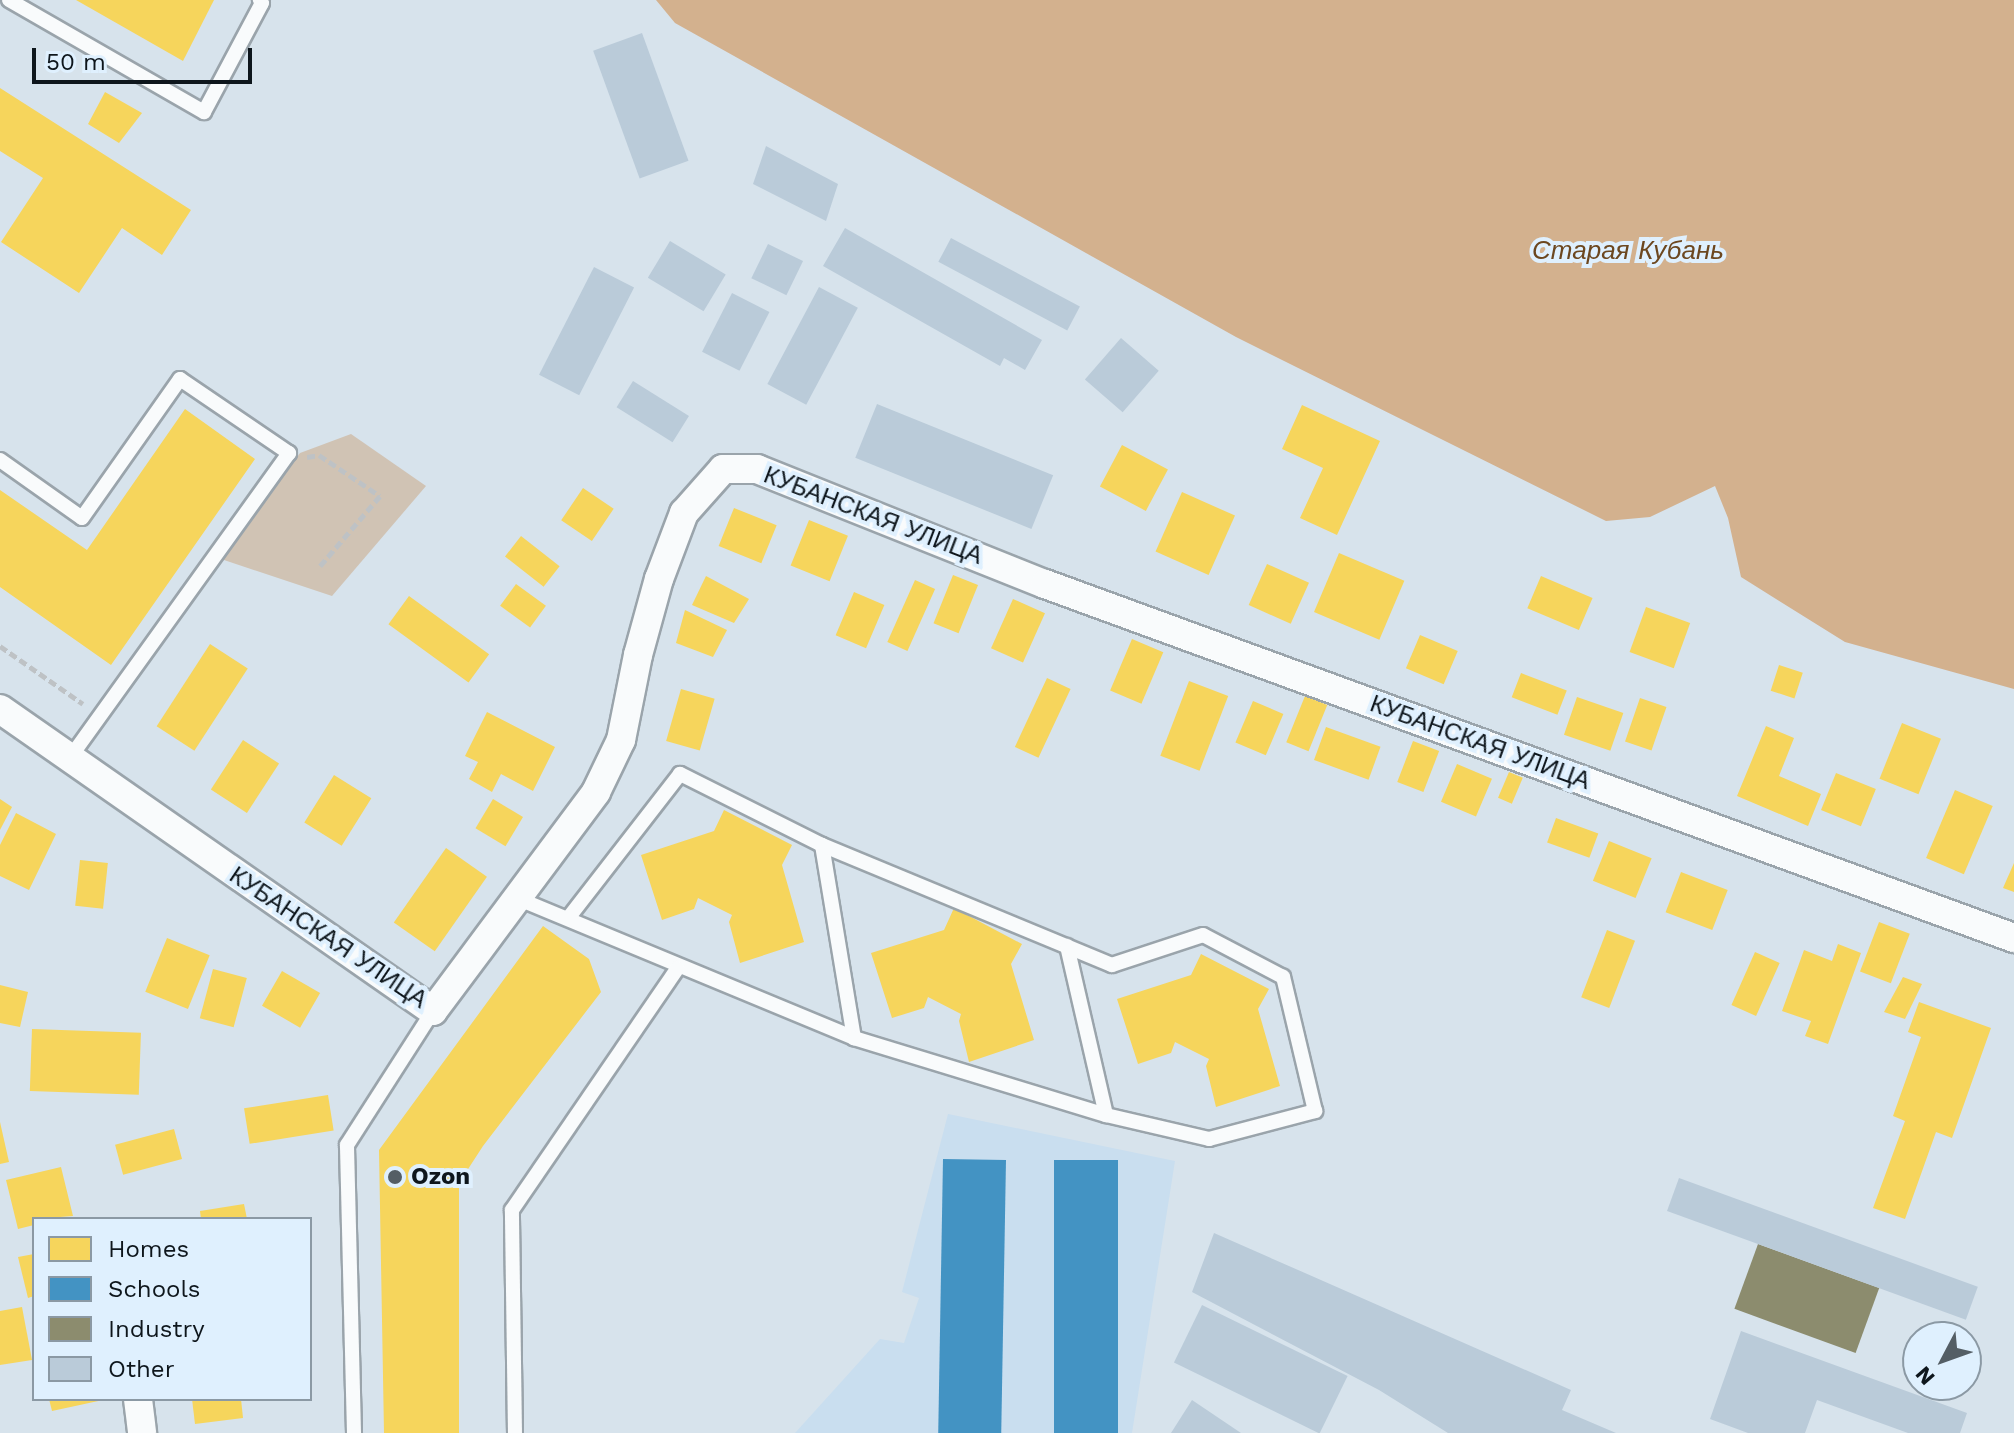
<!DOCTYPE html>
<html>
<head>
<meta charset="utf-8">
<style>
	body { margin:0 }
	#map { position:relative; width:2014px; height:1433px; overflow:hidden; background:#d7e3ec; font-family:"Work Sans",sans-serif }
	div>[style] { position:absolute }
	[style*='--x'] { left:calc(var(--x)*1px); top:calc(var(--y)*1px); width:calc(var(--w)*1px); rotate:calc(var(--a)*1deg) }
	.built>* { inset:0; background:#c9deef }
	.green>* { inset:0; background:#d0c3b4 }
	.water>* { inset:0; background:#d3b18e }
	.homes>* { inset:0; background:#f6d55c; transform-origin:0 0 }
	.schools>* { inset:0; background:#4393c3; transform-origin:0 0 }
	.industry>* { inset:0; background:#8c8c6e; transform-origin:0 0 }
	.building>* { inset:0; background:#bacbd9; transform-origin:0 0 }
	.path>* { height:5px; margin-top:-2.5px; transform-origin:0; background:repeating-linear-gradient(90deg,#bec2c5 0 8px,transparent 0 12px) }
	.roads { filter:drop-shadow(2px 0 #9aa4ab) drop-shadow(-2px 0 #9aa4ab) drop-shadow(0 2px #9aa4ab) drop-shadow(0 -2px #9aa4ab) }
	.service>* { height:14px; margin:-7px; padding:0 7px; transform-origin:7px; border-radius:7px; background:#f9fbfc }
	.minor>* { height:28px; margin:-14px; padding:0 14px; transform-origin:14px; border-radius:14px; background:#f9fbfc }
	.dots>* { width:22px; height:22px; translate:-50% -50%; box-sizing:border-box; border:4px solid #dff0fe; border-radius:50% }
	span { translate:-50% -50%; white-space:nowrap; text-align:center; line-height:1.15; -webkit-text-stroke:8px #dff0fe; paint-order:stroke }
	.street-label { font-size:24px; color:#0e161c }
	.poi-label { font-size:24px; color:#0e161c; font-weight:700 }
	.left { translate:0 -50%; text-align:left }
	.water-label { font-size:26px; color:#6c471f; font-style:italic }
	.legend { position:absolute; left:32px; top:1217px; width:280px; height:184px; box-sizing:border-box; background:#dff0fe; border:2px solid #8b99a4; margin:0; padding:10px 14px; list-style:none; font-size:24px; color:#0e161c }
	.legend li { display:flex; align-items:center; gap:16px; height:40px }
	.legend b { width:40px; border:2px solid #8b99a4 }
	.north { position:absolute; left:1902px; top:1321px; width:80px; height:80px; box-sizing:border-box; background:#dff0fe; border:2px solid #8b99a4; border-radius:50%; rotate:229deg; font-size:22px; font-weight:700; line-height:32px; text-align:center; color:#0e161c }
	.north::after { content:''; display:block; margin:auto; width:28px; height:36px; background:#545e65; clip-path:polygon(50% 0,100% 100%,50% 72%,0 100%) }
	.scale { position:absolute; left:32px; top:48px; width:220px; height:36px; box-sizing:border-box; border:4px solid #0e161c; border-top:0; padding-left:10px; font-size:24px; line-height:28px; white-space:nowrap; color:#0e161c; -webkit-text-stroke:6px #dff0fe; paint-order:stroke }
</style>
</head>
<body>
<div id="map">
	<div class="built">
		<div style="clip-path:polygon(948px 1114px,1175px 1161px,1132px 1433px,795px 1433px,880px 1339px,904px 1343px,919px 1298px,902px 1292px)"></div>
	</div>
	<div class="green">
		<div style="clip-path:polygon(351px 434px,426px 486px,332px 596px,221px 559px,300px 453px)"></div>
	</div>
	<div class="water">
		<div style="clip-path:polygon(656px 0,2014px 0,2014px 689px,1845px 642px,1741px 577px,1728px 518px,1715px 486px,1650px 517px,1606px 521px,1236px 337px,675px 23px)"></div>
	</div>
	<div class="homes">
		<div style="clip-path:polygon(76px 0,214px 0,183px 61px)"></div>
		<div style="clip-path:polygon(0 88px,191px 210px,162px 255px,122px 228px,79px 293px,1px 242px,43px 178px,0 151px)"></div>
		<div style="clip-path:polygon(105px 92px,142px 113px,119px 143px,88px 124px)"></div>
		<div style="clip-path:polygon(1302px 405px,1380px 441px,1337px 535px,1300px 518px,1323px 468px,1282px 449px)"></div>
		<div style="clip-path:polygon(185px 409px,255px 459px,111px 665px,0 587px,0 490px,87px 550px)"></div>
		<div style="left:1122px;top:445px;width:52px;height:47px;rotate:28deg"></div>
		<div style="left:583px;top:488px;width:37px;height:39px;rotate:34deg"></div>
		<div style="left:1182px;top:492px;width:58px;height:65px;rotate:24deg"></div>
		<div style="left:734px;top:508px;width:46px;height:41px;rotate:22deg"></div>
		<div style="left:809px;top:520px;width:42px;height:49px;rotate:22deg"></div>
		<div style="left:521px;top:536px;width:49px;height:26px;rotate:38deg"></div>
		<div style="left:1339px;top:553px;width:71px;height:64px;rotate:23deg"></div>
		<div style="left:1267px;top:564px;width:46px;height:45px;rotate:24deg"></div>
		<div style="left:953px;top:575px;width:27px;height:52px;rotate:22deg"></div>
		<div style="clip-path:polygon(706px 576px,749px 599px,734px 623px,692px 605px)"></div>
		<div style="left:1541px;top:576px;width:56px;height:35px;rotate:23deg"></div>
		<div style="left:915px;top:580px;width:22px;height:68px;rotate:24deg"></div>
		<div style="left:516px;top:584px;width:37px;height:27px;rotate:36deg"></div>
		<div style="left:854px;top:592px;width:33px;height:47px;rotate:23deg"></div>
		<div style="left:409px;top:596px;width:99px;height:35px;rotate:36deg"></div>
		<div style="left:1013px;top:599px;width:35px;height:54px;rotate:24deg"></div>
		<div style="left:1646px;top:607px;width:47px;height:48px;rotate:20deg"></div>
		<div style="clip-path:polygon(685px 610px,727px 630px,713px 657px,676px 643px)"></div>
		<div style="left:1420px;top:635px;width:41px;height:36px;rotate:23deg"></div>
		<div style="left:1132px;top:639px;width:34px;height:56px;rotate:23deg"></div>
		<div style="left:210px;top:644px;width:45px;height:98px;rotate:33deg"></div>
		<div style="left:1779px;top:665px;width:25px;height:27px;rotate:18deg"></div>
		<div style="left:1521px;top:673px;width:49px;height:26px;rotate:21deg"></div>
		<div style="left:1047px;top:678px;width:26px;height:76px;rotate:25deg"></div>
		<div style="left:1189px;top:681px;width:42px;height:80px;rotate:21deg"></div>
		<div style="left:681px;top:689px;width:35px;height:54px;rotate:16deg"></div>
		<div style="left:1305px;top:696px;width:24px;height:50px;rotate:22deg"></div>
		<div style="left:1577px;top:697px;width:49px;height:40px;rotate:19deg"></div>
		<div style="left:1640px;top:698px;width:28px;height:46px;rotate:19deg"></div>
		<div style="left:1253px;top:701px;width:33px;height:45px;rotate:23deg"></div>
		<div style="clip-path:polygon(487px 712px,555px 747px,533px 791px,501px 774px,492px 792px,469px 779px,478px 762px,465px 756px)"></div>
		<div style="left:1902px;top:723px;width:42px;height:60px;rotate:22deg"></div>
		<div style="clip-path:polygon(1766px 726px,1794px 738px,1779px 776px,1821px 794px,1808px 826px,1737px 796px)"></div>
		<div style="left:1326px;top:727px;width:58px;height:35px;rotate:20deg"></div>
		<div style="left:243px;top:740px;width:43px;height:59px;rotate:33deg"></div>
		<div style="left:1413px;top:741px;width:28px;height:44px;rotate:21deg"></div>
		<div style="left:1457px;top:764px;width:38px;height:41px;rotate:23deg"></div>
		<div style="left:1509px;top:772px;width:15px;height:28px;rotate:23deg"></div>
		<div style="left:1836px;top:773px;width:43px;height:40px;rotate:22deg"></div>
		<div style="left:334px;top:775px;width:44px;height:56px;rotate:32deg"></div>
		<div style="left:1955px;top:790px;width:41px;height:74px;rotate:23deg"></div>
		<div style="clip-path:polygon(0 799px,12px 807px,0 830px)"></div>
		<div style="left:493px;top:799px;width:35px;height:34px;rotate:31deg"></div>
		<div style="clip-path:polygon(724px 810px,792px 845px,782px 865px,804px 942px,740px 963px,729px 922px,732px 915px,698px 898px,694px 909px,662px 920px,641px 855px,714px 831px)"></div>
		<div style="clip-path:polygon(16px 813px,56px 834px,29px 890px,0 876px,0 845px)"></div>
		<div style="left:1556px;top:818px;width:45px;height:26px;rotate:20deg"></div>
		<div style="left:1609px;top:841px;width:46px;height:43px;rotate:22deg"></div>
		<div style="left:446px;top:848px;width:50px;height:91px;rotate:35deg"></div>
		<div style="left:80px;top:860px;width:28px;height:46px;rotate:6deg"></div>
		<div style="clip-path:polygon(2014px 863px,2014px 892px,2003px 888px)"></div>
		<div style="left:1681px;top:872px;width:50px;height:43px;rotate:21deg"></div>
		<div style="clip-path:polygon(954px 908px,1022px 944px,1011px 964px,1034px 1040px,969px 1062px,959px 1021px,961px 1014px,928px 997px,924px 1008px,892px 1018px,871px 953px,944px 930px)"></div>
		<div style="left:1879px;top:922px;width:33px;height:53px;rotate:21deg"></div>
		<div style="clip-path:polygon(543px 926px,589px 959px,601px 992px,483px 1146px,459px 1183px,459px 1433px,384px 1433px,379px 1150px)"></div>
		<div style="left:1607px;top:930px;width:30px;height:72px;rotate:21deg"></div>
		<div style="left:167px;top:938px;width:46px;height:58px;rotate:22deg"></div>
		<div style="clip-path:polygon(1838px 944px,1861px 953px,1828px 1044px,1805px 1036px,1811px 1021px,1782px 1011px,1804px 950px,1832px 961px)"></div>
		<div style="left:1755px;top:952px;width:27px;height:58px;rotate:24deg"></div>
		<div style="clip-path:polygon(1201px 954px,1269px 989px,1258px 1009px,1280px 1086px,1216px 1107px,1206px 1066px,1209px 1059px,1175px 1042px,1171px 1053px,1138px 1064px,1117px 999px,1191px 975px)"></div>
		<div style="left:213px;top:969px;width:35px;height:51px;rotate:15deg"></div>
		<div style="left:282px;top:971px;width:44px;height:40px;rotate:30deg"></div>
		<div style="clip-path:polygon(1903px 977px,1922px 984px,1905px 1019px,1884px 1012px)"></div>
		<div style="clip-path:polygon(0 985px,28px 992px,20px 1027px,0 1023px)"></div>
		<div style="clip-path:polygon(1919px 1002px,1991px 1028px,1952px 1138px,1936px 1132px,1905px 1219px,1873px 1208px,1905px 1121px,1893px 1116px,1921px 1037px,1908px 1032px)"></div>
		<div style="left:32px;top:1029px;width:109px;height:62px;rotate:2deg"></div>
		<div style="left:328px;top:1095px;width:36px;height:85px;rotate:81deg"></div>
		<div style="clip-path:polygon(0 1122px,9px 1162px,0 1164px)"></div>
		<div style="left:174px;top:1129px;width:31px;height:61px;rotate:75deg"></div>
		<div style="clip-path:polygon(61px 1167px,73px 1216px,34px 1219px,34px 1225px,18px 1229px,6px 1180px)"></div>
		<div style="clip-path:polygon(244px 1204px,247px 1219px,201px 1219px,200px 1211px)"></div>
		<div style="clip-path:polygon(34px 1254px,34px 1296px,28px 1298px,18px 1257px)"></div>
		<div style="clip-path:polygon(22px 1307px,32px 1360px,0 1365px,0 1311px)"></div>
		<div style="clip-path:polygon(49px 1399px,103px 1399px,103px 1400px,52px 1411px)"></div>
		<div style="clip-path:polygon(192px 1399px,241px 1399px,243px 1418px,195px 1424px)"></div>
	</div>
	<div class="schools">
		<div style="left:943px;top:1159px;width:63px;height:274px;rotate:1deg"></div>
		<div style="left:1054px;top:1160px;width:64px;height:273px"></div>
	</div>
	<div class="industry">
		<div style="left:1758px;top:1244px;width:129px;height:69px;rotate:20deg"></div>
	</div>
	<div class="building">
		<div style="left:642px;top:33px;width:136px;height:52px;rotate:70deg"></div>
		<div style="clip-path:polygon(766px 146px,838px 184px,826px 221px,753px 184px)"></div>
		<div style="clip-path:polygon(845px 228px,1042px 340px,1025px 370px,1004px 358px,1000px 366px,823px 266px)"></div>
		<div style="left:951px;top:238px;width:146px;height:27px;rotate:28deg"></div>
		<div style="left:670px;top:241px;width:65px;height:43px;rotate:31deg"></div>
		<div style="left:768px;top:244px;width:39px;height:38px;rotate:26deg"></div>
		<div style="left:594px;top:267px;width:45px;height:121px;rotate:27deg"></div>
		<div style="left:819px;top:287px;width:44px;height:110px;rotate:28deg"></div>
		<div style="left:732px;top:293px;width:42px;height:66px;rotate:27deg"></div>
		<div style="left:1121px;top:338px;width:50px;height:55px;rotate:41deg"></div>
		<div style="left:633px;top:381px;width:66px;height:31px;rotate:32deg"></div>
		<div style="left:877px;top:404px;width:190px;height:58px;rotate:22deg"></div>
		<div style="left:1679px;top:1178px;width:318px;height:35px;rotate:20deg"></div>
		<div style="clip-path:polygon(1214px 1233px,1571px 1390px,1562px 1410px,1616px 1433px,1448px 1433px,1379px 1390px,1192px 1292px)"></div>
		<div style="left:1202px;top:1305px;width:162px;height:64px;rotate:26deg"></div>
		<div style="clip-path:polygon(1741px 1331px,1967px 1413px,1960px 1433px,1908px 1433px,1817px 1400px,1805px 1433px,1748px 1433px,1710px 1419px)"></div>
		<div style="clip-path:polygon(1192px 1400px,1241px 1433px,1171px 1433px)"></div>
	</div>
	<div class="path">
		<div style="--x:307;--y:457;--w:12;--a:-9"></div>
		<div style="--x:319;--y:455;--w:73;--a:33.9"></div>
		<div style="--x:380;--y:496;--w:92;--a:130.6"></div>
		<div style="--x:0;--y:646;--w:101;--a:34.9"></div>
	</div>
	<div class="roads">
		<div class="service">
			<div style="--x:9;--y:0;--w:225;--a:29.9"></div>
			<div style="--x:204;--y:112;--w:123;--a:-62"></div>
			<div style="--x:262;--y:3;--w:4;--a:-124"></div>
			<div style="--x:0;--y:460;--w:100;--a:35.3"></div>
			<div style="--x:82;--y:518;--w:170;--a:-54.8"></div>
			<div style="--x:180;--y:379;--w:132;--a:34.2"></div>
			<div style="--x:289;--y:453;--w:375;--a:125.7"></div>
			<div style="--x:822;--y:845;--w:196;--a:80.6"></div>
			<div style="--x:519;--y:899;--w:363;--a:22.5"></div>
			<div style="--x:854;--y:1038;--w:264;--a:17"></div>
			<div style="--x:1106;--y:1115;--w:106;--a:13.1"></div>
			<div style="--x:1209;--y:1139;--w:110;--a:-14.8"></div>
			<div style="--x:1315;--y:1111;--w:138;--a:-103.4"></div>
			<div style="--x:1283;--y:977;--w:90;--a:-152.3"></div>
			<div style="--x:1203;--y:935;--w:96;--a:161.8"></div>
			<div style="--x:1112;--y:965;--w:314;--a:-157.5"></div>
			<div style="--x:822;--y:845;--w:159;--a:-153.4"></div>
			<div style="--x:680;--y:774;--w:181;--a:127.8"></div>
			<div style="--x:1067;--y:946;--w:173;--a:77"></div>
			<div style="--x:354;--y:1433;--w:288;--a:-91.4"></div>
			<div style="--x:347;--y:1145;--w:159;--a:-57.3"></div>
			<div style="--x:515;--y:1433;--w:223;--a:-90.8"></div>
			<div style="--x:512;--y:1210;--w:293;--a:-55.6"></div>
		</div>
		<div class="minor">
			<div style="--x:0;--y:709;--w:528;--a:34.89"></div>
			<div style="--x:433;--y:1011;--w:273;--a:-53.3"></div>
			<div style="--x:596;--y:792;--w:58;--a:-64.3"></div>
			<div style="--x:621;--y:740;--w:87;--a:-78.7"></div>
			<div style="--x:638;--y:655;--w:79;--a:-74.6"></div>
			<div style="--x:659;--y:579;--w:71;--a:-69.3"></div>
			<div style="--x:684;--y:513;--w:59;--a:-48.4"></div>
			<div style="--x:723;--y:469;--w:34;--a:0"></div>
			<div style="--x:757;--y:469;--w:310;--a:21.8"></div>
			<div style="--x:1045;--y:584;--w:1032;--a:20.07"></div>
			<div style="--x:138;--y:1399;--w:34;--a:83"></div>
		</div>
	</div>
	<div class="dots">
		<div style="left:395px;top:1177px;background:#545e65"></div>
	</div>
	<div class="street-label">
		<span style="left:873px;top:516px;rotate:21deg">КУБАНСКАЯ УЛИЦА</span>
		<span style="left:1480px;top:743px;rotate:20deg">КУБАНСКАЯ УЛИЦА</span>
		<span style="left:328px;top:938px;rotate:34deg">КУБАНСКАЯ УЛИЦА</span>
	</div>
	<div class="poi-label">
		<span class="left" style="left:411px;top:1177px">Ozon</span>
	</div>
	<div class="water-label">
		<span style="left:1628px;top:251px">Старая Кубань</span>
	</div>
	<ul class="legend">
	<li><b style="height:22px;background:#f6d55c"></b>Homes</li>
	<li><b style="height:22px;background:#4393c3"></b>Schools</li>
	<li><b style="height:22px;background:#8c8c6e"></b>Industry</li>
	<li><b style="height:22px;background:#bacbd9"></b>Other</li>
	</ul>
	<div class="north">N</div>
	<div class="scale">50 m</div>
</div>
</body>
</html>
